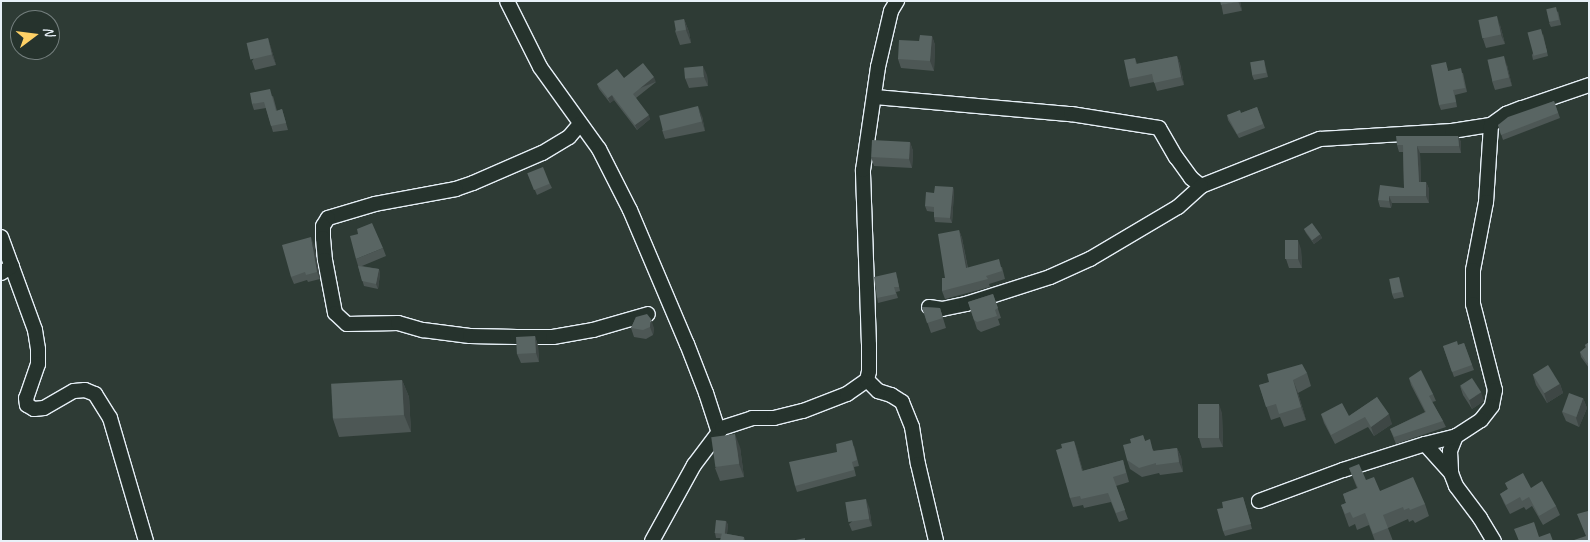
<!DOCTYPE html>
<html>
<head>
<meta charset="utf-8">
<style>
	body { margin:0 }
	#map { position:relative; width:1590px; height:542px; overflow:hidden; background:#2e3b35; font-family:Caveat,sans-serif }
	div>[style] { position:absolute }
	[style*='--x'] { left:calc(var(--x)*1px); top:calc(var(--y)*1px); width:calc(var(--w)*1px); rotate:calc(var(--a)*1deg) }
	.roads { filter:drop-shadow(1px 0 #e8f1f8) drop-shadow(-1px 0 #e8f1f8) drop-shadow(0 1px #e8f1f8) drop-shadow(0 -1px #e8f1f8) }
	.street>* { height:14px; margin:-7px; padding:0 7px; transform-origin:7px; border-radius:7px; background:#26332d }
	.wall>* { inset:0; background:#4d5755; transform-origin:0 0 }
	.shaded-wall>* { inset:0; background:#3e4745; transform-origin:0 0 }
	.building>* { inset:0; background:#596563; transform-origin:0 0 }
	span { translate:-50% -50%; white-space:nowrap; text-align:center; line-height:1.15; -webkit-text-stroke:4px #26332d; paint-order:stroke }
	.frame { position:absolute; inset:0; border:2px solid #e8f1f8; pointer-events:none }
	.north { position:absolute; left:10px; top:10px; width:50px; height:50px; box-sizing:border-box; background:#26332d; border:1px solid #747f7e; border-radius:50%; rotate:75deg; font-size:14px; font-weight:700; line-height:20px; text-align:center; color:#e8f1f8 }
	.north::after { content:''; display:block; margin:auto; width:18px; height:22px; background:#ffd166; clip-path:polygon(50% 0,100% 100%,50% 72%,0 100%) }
</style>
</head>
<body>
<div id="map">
	<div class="roads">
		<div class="street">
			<div style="--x:507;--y:1;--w:74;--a:63.4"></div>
			<div style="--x:540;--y:67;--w:101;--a:54.3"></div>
			<div style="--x:599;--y:149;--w:68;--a:63.1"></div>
			<div style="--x:630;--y:210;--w:146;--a:67"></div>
			<div style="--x:687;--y:344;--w:53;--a:68.8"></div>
			<div style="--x:706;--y:393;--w:40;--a:72"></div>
			<div style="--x:875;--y:97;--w:197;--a:5"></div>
			<div style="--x:1071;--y:114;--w:89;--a:9"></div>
			<div style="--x:1159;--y:128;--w:34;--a:60"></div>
			<div style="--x:1176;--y:157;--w:26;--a:54"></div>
			<div style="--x:1191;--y:178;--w:13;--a:39"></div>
			<div style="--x:1201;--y:186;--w:128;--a:-21.6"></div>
			<div style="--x:1320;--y:139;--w:132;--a:-3.5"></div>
			<div style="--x:1452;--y:131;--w:39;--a:-9"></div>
			<div style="--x:1491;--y:125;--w:19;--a:-36"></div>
			<div style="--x:1506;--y:114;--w:17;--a:-21"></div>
			<div style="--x:1522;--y:108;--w:71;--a:-18.9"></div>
			<div style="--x:580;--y:124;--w:17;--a:130"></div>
			<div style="--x:569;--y:137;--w:31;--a:149"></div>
			<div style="--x:542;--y:153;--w:75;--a:156.5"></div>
			<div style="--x:473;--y:183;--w:18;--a:161"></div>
			<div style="--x:456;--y:189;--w:82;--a:169.5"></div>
			<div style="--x:375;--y:204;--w:49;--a:163.4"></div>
			<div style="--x:328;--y:218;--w:9;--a:122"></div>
			<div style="--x:323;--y:226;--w:12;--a:90"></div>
			<div style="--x:323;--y:238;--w:22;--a:85"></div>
			<div style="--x:325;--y:260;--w:54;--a:79.3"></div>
			<div style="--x:335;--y:313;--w:16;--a:43"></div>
			<div style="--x:347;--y:324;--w:51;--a:-1.1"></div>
			<div style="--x:398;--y:323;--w:26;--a:16"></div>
			<div style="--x:423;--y:330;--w:47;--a:7.3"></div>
			<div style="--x:470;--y:336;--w:47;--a:1.2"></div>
			<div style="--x:517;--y:337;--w:36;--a:0"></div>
			<div style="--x:553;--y:337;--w:41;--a:-9.9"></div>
			<div style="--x:593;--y:330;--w:57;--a:-16.2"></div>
			<div style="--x:1491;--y:125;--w:77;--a:93.7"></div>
			<div style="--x:1486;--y:202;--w:69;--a:100.8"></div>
			<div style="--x:1473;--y:270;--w:34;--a:90"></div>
			<div style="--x:1473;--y:304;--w:89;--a:75.7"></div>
			<div style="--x:1495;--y:390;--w:16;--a:101"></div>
			<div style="--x:1492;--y:406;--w:18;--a:128"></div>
			<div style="--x:1481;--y:420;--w:30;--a:147"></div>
			<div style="--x:1456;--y:436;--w:16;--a:112"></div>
			<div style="--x:1450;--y:451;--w:22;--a:87"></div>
			<div style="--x:1451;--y:473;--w:14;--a:69"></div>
			<div style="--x:1456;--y:486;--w:40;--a:53"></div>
			<div style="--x:1480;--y:518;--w:27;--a:59"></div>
			<div style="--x:1;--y:237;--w:99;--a:69.9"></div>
			<div style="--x:35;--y:330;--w:19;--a:81"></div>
			<div style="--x:38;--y:349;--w:15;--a:90"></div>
			<div style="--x:38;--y:364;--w:36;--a:109"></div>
			<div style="--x:26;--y:398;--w:7;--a:82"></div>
			<div style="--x:27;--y:405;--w:8;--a:30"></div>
			<div style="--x:34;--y:409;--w:10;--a:-6"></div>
			<div style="--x:44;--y:408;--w:34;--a:-30"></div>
			<div style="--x:74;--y:391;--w:11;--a:-5"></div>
			<div style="--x:85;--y:390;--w:11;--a:22"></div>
			<div style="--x:95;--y:394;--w:28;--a:58"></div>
			<div style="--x:110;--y:418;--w:128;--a:73.7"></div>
			<div style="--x:1;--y:273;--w:13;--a:-32"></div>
			<div style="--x:929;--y:307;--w:13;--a:9"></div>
			<div style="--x:942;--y:309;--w:25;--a:-12"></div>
			<div style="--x:966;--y:304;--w:88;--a:-17.8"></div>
			<div style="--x:1050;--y:277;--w:44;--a:-24.2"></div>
			<div style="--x:1090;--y:259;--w:102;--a:-30.6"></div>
			<div style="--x:1178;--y:207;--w:31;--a:-42"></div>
			<div style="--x:867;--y:380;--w:16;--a:45"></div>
			<div style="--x:878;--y:391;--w:14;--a:17"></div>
			<div style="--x:891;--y:395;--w:13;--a:32"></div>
			<div style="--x:902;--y:402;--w:27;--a:68"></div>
			<div style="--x:912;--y:427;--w:37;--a:81"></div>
			<div style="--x:918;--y:464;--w:79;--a:76.8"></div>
			<div style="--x:1425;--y:444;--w:39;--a:48"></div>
			<div style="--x:1259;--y:501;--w:90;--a:-20.3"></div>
			<div style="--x:1343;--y:470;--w:86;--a:-17.6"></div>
			<div style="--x:1425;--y:444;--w:32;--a:-14"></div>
			<div style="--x:652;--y:541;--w:87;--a:-61.1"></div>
			<div style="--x:694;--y:465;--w:46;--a:-52.9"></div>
			<div style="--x:722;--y:428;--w:32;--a:-18"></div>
			<div style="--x:752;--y:418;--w:22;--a:0"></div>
			<div style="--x:774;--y:418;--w:30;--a:-14"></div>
			<div style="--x:803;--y:411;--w:47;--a:-21.1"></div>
			<div style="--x:847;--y:394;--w:24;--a:-35"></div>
			<div style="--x:867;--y:380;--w:9;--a:-77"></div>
			<div style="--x:869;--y:371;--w:26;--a:-90"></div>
			<div style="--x:869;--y:345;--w:175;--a:-92"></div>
			<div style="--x:863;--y:170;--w:104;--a:-81.7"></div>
			<div style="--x:878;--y:67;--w:57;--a:-76.9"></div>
			<div style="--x:891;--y:11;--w:12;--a:-59"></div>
		</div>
	</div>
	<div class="wall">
		<div style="left:1240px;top:1px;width:10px;height:19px;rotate:79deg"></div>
		<div style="clip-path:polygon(1558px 11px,1561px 25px,1551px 27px,1549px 23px)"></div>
		<div style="clip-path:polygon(684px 19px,689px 32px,691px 43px,680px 45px,675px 31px)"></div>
		<div style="clip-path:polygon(1500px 25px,1505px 44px,1486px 48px,1483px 39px)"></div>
		<div style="clip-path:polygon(1543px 34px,1548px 56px,1533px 60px,1532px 55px)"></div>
		<div style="clip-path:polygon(932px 36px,935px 45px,934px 71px,901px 68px,898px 59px)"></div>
		<div style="clip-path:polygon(268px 38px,276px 65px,255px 70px,252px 61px)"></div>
		<div style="clip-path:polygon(1177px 56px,1180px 64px,1184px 85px,1157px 91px,1154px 82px,1130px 87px,1128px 79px,1135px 58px,1137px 64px)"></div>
		<div style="clip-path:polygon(1264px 60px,1268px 77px,1254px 80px,1252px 75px)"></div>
		<div style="clip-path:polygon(1507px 65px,1512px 86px,1495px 90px,1492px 81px)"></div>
		<div style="clip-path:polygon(1448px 67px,1448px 71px,1463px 73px,1467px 92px,1455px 95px,1457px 107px,1441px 110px,1439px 105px)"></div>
		<div style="clip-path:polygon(707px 75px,708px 86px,689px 88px,685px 78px)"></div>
		<div style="clip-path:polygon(624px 78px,656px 82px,636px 98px,650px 119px,637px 130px,614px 100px,610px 103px,599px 89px,597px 84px)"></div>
		<div style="clip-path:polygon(273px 96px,277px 111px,282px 109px,288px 130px,273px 132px,266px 108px,254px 110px,252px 104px)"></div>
		<div style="clip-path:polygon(1554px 101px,1560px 118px,1503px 140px,1498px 125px)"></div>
		<div style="clip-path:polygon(1257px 107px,1265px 128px,1239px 138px,1228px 120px,1227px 115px,1241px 113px)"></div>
		<div style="clip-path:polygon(702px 116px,705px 131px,665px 139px,662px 130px)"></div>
		<div style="clip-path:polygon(1458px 136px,1461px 142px,1461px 153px,1420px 153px,1421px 182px,1426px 182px,1429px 189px,1429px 203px,1392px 203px,1391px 208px,1380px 207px,1378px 200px,1404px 188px,1403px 152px,1399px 152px,1397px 145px)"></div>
		<div style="clip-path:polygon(910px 142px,913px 151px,912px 168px,874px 166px,871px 157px)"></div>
		<div style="clip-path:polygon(528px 174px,550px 184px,552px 188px,537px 195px)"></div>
		<div style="clip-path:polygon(953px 187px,954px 192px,952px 223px,935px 222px,934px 217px,934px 212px,927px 211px,925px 206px,934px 193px)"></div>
		<div style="clip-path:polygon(1304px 229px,1320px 234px,1322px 238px,1314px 244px,1306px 233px)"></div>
		<div style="clip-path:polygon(959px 230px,962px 238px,968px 268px,1002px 267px,1005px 279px,989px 284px,990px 287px,945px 299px,942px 291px)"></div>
		<div style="clip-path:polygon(314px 245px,320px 279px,308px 282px,307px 280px,294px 284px,291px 277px)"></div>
		<div style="clip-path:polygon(383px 248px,386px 256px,362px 266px,379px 269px,380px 274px,378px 289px,364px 286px,356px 259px)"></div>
		<div style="clip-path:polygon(1301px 249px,1302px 268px,1289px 268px,1286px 259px)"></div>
		<div style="clip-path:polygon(897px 277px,900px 291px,896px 292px,898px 298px,878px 303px,877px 298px)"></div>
		<div style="clip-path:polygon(1399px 277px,1404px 297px,1394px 299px,1392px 294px)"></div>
		<div style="clip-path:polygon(993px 294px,1001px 318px,998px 319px,1000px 325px,981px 332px,977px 329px,968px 302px)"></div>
		<div style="clip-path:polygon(922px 307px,940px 308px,946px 328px,931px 333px)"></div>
		<div style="clip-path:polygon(636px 317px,654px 328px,653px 335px,646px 339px,634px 337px,631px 328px)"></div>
		<div style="clip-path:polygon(535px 336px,538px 346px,539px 362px,521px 363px,517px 354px)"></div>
		<div style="clip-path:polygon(1589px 342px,1589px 368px,1581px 357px,1580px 352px,1586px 348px,1585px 345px)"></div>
		<div style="clip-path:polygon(1464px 343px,1474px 370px,1454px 377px,1443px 346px,1458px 345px)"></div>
		<div style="clip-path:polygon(1307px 373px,1311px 386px,1298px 393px,1306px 420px,1284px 427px,1280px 417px,1271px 420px,1259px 385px)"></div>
		<div style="clip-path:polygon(1533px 375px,1560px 384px,1563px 393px,1547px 403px,1536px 385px)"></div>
		<div style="clip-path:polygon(1409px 378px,1433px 394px,1436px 401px,1432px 402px,1443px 421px,1446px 427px,1396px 444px,1390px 429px,1425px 412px,1411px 385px)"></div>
		<div style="clip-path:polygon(402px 380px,409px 397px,411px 432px,339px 437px,333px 419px)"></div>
		<div style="clip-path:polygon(1460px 386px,1484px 401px,1472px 409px,1463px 395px)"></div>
		<div style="clip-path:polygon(1377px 397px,1392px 424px,1374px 436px,1368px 427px,1335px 444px,1324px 423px,1321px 414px,1349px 416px)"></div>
		<div style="clip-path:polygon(1583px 398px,1587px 408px,1579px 427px,1566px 421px,1562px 412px)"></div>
		<div style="clip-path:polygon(1222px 413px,1223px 447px,1202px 448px,1199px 438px)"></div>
		<div style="clip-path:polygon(1143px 435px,1145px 441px,1154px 451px,1177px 448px,1181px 457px,1183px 472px,1160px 475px,1159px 473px,1142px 477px,1130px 469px,1127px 460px)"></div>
		<div style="clip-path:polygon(1074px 441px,1077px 450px,1083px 471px,1123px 460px,1129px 482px,1116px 486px,1128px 519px,1119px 522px,1111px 502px,1084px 508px,1083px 505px,1073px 507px,1070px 498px,1062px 448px)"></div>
		<div style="clip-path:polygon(854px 446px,859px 466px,854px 467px,856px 476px,797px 492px,795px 486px,837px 452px)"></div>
		<div style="clip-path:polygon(740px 447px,744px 477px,720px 481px,715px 468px)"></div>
		<div style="clip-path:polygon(1349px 468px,1380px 491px,1425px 504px,1429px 516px,1415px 523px,1413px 520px,1409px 522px,1408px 519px,1388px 528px,1393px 541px,1375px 541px,1369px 525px,1357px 530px,1355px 524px,1349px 527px,1341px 505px,1346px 503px,1343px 494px,1357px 488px)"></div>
		<div style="clip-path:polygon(1505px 483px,1531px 488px,1556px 506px,1560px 515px,1543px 525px,1532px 506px,1526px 510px,1524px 507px,1510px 514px,1504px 503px,1500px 494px,1508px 489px)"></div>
		<div style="clip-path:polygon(1243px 497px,1252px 529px,1225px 536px,1223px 531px,1223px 508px)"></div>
		<div style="clip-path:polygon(869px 507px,872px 526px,852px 531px,849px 524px)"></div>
		<div style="clip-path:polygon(726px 521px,728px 525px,727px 534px,744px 537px,745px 541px,720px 541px,721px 538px,716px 538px,715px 533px)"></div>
	</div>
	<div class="shaded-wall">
		<div style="clip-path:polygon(1238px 1px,1240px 1px,1242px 11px)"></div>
		<div style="clip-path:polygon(1497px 16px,1500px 25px,1505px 44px,1501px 35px)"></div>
		<div style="clip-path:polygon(684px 19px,689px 32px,691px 43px,686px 30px)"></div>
		<div style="clip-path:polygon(932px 36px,935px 45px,934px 71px,930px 61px)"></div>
		<div style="clip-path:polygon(268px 38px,271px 48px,276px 65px,272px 55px)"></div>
		<div style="clip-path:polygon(1177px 56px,1180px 64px,1184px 85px,1181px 77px)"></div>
		<div style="clip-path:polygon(1504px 56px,1507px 65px,1512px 86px,1509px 77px)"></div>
		<div style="clip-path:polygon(703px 66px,707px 75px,708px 86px,704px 77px)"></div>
		<div style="left:654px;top:77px;width:5px;height:27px;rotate:68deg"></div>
		<div style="clip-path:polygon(612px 95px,614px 100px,610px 103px,608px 98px)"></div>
		<div style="clip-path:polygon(698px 106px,702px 116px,705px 131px,702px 122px)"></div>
		<div style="clip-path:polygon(649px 115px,650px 119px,637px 130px,635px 125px)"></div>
		<div style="clip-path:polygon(1458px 136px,1461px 142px,1461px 153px,1459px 146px)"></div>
		<div style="clip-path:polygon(910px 142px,913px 151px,912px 168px,909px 159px)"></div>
		<div style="clip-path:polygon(1417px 146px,1420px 153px,1421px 189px,1419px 182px)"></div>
		<div style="clip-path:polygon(1426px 182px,1429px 189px,1429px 203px,1426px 196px)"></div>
		<div style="clip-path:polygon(953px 187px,954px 192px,952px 223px,950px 218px)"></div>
		<div style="clip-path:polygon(1389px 196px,1392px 203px,1391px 208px,1389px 201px)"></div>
		<div style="clip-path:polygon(959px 230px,962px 238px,969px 276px,966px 268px)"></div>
		<div style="clip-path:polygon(1320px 234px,1322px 238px,1314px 244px,1312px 240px)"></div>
		<div style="clip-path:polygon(311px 237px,314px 245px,320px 279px,317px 272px)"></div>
		<div style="clip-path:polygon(1298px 240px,1301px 249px,1302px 268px,1298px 259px)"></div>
		<div style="clip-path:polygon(379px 269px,380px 274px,378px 289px,376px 284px)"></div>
		<div style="clip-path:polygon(651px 319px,654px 328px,653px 335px,650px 327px)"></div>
		<div style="clip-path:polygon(535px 336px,538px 346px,539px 362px,536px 353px)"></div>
		<div style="clip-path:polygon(402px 380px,409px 397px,411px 432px,404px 415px)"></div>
		<div style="clip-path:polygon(1293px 380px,1298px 393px,1306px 420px,1301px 407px)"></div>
		<div style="clip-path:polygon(1560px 384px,1563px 393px,1547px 403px,1544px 393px)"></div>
		<div style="clip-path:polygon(1481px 392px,1484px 401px,1472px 409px,1469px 400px)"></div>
		<div style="clip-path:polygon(1583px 398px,1587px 408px,1579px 427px,1576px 418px)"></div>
		<div style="clip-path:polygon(1219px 404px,1222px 413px,1223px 447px,1219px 438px)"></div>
		<div style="clip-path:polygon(1389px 414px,1392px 424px,1374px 436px,1371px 427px)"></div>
		<div style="clip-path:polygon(735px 434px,740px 447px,744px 477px,739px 464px)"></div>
		<div style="clip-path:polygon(1074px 441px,1077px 450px,1085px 480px,1082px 471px)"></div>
		<div style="clip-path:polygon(1177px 448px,1181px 457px,1183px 472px,1179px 462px)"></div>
		<div style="clip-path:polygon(866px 499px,869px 507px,872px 526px,869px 519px)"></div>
		<div style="clip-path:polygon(726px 521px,728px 525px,726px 539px,725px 534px)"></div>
	</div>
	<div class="building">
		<div style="clip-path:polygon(1220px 1px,1238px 1px,1238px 2px,1221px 5px)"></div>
		<div style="left:1556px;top:7px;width:13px;height:10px;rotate:77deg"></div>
		<div style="left:1497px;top:16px;width:19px;height:19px;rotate:78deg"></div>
		<div style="left:684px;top:19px;width:11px;height:10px;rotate:80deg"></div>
		<div style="left:1541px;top:29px;width:24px;height:14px;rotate:75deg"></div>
		<div style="clip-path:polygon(920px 35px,932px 36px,930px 61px,898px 59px,899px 40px,919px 41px)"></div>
		<div style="left:268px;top:38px;width:17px;height:22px;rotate:77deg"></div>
		<div style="clip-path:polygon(1177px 56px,1181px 77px,1154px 83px,1152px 74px,1128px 79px,1124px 60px,1135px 58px,1136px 64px)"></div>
		<div style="left:1504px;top:56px;width:22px;height:17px;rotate:77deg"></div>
		<div style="left:1264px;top:60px;width:13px;height:14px;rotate:81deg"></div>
		<div style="clip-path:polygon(1446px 62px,1448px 71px,1461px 68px,1465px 88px,1453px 90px,1456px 102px,1439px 105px,1431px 65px)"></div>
		<div style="clip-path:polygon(643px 63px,654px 77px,633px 94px,649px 115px,635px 125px,612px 95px,608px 98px,597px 84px,617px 69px,624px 78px)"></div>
		<div style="left:703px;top:66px;width:11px;height:19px;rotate:85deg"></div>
		<div style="clip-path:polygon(270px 89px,276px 111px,282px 109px,286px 123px,271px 126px,264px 102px,252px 104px,250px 93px)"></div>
		<div style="clip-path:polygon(1554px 101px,1558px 113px,1501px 135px,1498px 125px,1508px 117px)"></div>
		<div style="left:698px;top:106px;width:16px;height:40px;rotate:76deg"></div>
		<div style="clip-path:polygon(1257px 107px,1263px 124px,1237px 134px,1227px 115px,1240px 110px,1241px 113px)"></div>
		<div style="clip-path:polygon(1396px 136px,1458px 136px,1459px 146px,1417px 146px,1419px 182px,1426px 182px,1426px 196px,1389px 196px,1389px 201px,1378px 200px,1380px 185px,1404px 188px,1403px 145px,1397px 145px)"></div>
		<div style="left:872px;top:140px;width:38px;height:17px;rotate:3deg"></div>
		<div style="left:543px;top:167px;width:18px;height:17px;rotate:68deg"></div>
		<div style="clip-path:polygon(935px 186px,953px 187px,950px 218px,934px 217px,934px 207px,925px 206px,926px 192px,934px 193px)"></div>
		<div style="clip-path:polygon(372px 223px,383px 248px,356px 259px,350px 236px,358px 234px,357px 229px)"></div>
		<div style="left:1312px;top:223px;width:14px;height:10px;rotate:54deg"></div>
		<div style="clip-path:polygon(959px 230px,966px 268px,999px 259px,1002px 271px,986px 276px,988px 279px,942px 291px,942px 278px,945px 278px,938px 234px)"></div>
		<div style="clip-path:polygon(311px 237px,317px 272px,306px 275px,305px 272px,291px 277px,282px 245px)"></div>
		<div style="left:1285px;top:240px;width:13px;height:19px"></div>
		<div style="clip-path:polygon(358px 266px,379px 269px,376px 284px,362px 281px)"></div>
		<div style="clip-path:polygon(896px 272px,899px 287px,894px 287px,896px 294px,877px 298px,874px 277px)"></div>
		<div style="left:1399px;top:277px;width:15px;height:10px;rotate:79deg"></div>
		<div style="clip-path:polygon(993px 294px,998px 308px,995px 310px,997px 316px,977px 322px,974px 320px,968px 302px)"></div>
		<div style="clip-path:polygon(922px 307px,940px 308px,943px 318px,927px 323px)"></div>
		<div style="clip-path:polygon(647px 314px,651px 319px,650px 327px,643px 330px,631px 328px,636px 317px)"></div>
		<div style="left:535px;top:336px;width:17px;height:19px;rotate:87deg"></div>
		<div style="clip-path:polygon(1457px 341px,1458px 345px,1464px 343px,1472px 365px,1452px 372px,1443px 346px)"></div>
		<div style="clip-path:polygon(1589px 342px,1589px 362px,1587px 363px,1580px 352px,1586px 347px,1585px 345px)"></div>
		<div style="clip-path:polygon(1302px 364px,1307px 373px,1293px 380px,1301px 407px,1279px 414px,1276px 404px,1266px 407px,1259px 385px,1269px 382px,1267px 374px)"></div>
		<div style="left:1548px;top:365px;width:22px;height:18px;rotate:58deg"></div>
		<div style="clip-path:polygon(1421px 370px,1433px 394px,1429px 396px,1443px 421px,1394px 437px,1390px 429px,1426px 412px,1409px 378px)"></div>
		<div style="left:1472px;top:378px;width:17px;height:14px;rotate:57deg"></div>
		<div style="left:402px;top:380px;width:35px;height:71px;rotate:87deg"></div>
		<div style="left:1569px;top:393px;width:15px;height:20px;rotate:20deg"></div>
		<div style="clip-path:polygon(1377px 397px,1389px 414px,1371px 427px,1365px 417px,1331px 435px,1321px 414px,1342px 403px,1349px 416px)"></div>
		<div style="left:1198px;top:404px;width:21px;height:34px"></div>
		<div style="left:735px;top:434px;width:30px;height:24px;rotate:82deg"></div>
		<div style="clip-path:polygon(1143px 435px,1145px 441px,1150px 439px,1153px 451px,1177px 448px,1179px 462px,1156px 465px,1156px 463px,1139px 468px,1127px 460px,1123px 445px,1131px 443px,1130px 439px)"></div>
		<div style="clip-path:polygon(852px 440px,857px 460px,852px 462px,854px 470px,795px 486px,789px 462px,837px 452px,836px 444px)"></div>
		<div style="clip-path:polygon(1074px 441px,1082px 471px,1123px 460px,1126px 473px,1113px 477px,1125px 510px,1116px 513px,1108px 493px,1081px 499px,1080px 496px,1070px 498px,1056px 450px,1062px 448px,1061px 444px)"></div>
		<div style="clip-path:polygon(1359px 464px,1366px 480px,1374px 477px,1380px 491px,1413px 477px,1425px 504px,1410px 510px,1409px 508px,1404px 510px,1403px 507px,1383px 515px,1388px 528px,1373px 534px,1365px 513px,1353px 518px,1350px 512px,1345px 514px,1341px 505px,1346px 503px,1343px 494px,1358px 488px,1349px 468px)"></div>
		<div style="clip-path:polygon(1523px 473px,1531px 488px,1542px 481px,1556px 506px,1539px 516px,1529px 497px,1522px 501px,1520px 497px,1506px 505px,1500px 494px,1508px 489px,1505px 483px)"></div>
		<div style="clip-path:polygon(1243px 497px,1251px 524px,1223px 531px,1217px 509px,1223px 508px,1222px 502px)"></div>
		<div style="left:866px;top:499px;width:20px;height:21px;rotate:81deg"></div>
		<div style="clip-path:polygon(1588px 511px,1589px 514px,1589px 541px,1574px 541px,1574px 540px,1586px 536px,1577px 514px)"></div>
		<div style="left:716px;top:520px;width:10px;height:13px;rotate:6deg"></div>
		<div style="clip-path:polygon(1534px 522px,1539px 537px,1550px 533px,1553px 541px,1519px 541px,1514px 529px)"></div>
		<div style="clip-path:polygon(722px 533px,744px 537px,743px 541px,720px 541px)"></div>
		<div style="clip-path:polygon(805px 538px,805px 541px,791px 541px)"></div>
	</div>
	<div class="frame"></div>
	<div class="north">N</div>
</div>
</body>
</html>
